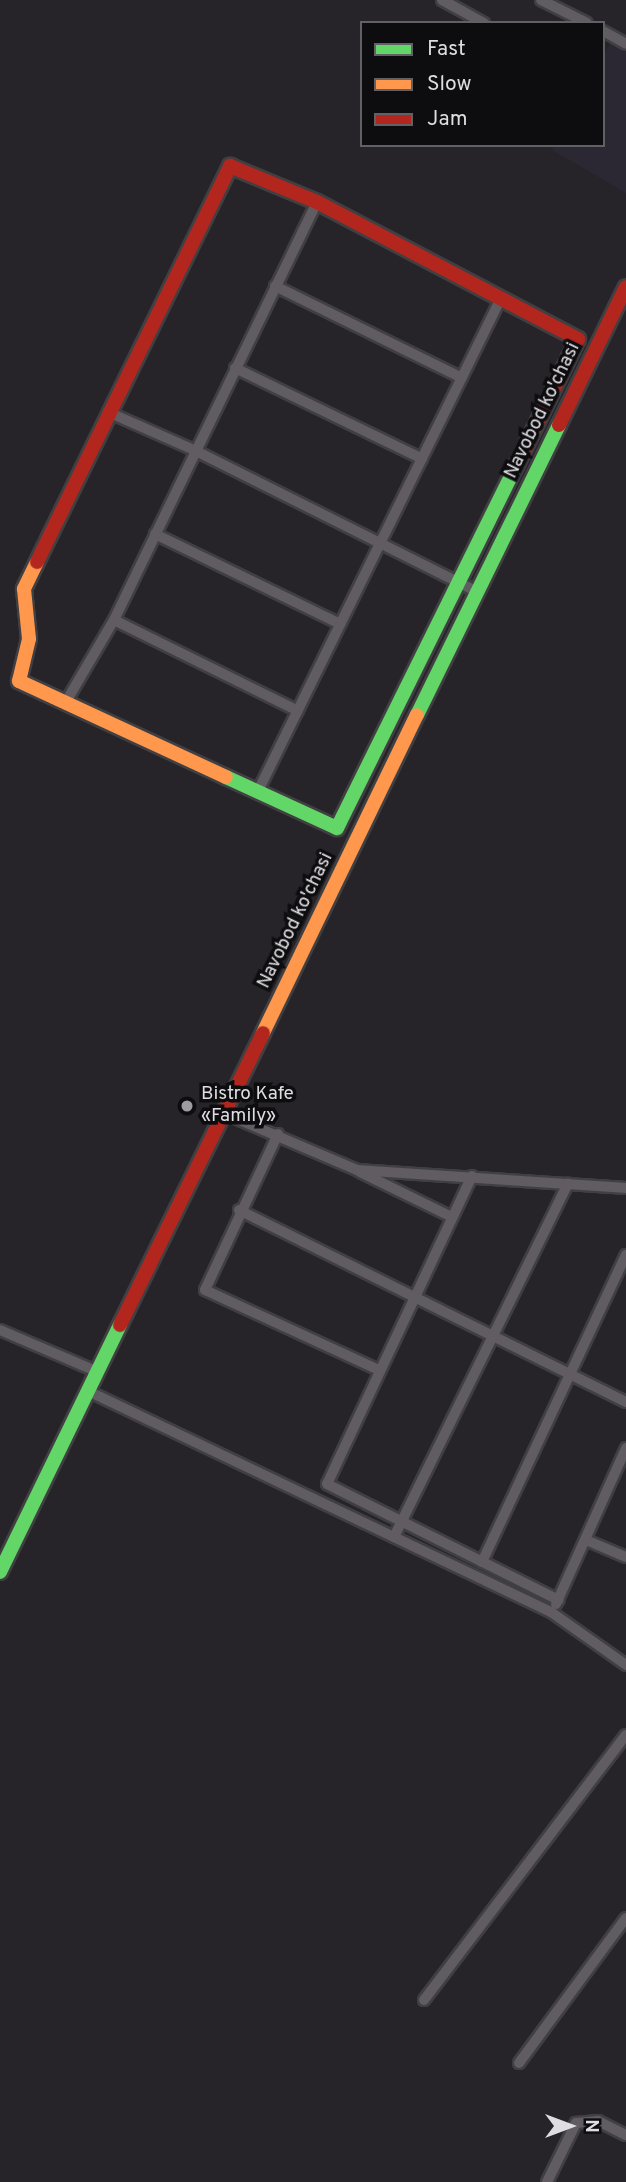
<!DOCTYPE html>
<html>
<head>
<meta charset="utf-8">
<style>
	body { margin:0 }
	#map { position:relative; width:626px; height:2182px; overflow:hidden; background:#262429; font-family:Overpass,sans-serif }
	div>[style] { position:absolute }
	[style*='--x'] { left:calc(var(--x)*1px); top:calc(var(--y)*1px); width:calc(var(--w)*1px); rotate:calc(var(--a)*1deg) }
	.built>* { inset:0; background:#2b2733 }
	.roads { filter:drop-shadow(2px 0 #403f42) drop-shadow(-2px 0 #403f42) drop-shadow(0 2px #403f42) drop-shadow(0 -2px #403f42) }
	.street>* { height:10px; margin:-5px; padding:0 5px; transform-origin:5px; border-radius:5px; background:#615b62 }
	.fast>* { height:14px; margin:-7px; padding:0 7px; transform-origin:7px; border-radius:7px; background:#63d668 }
	.slow>* { height:14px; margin:-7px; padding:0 7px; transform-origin:7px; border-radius:7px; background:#ff974d }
	.jam>* { height:14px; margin:-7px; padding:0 7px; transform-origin:7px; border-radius:7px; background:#b3261e }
	.dots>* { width:19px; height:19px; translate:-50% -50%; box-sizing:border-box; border:4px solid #0d0d10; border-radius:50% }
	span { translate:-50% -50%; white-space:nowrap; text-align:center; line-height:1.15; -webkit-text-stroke:7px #0d0d10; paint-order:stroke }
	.street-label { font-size:19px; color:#dfdde2 }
	.poi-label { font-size:19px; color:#dfdde2 }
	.left { translate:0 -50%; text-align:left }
	.legend { position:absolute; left:360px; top:21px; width:245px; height:126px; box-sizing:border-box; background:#0d0d10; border:2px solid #616064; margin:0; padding:9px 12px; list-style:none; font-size:21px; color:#dfdde2 }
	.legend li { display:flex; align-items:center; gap:14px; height:35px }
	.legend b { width:35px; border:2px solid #616064 }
	.north { position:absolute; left:535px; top:2091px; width:70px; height:70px; -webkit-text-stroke:5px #0d0d10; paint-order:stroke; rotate:90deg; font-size:19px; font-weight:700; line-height:28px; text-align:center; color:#dfdde2 }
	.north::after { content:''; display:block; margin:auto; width:24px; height:32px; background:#dfdde2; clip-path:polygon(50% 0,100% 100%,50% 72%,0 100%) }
</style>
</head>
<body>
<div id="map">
	<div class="built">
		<div style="clip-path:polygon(612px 40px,626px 48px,626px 193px,552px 150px,555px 145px,603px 145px,603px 56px)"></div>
	</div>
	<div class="roads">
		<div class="street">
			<div style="--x:442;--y:0;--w:48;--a:28.7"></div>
			<div style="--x:541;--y:0;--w:51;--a:26.6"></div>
			<div style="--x:603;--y:31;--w:26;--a:29"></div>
			<div style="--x:275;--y:286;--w:208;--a:26.2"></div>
			<div style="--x:235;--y:368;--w:208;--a:25.9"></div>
			<div style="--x:108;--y:412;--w:94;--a:23.8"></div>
			<div style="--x:194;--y:450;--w:315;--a:26.6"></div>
			<div style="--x:155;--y:534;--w:206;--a:25.9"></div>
			<div style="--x:114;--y:620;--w:205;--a:26.3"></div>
			<div style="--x:67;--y:700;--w:93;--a:-59.6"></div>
			<div style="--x:114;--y:620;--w:465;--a:-64.1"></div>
			<div style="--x:259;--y:789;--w:545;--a:-63.76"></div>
			<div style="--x:223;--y:1113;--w:146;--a:23"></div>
			<div style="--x:357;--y:1170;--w:270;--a:3.8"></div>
			<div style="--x:278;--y:1134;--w:172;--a:115.1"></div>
			<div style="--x:205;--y:1290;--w:192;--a:24.7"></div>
			<div style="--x:360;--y:1172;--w:102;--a:26.1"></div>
			<div style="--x:472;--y:1176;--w:340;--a:115.2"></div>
			<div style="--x:327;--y:1484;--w:259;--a:26.6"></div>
			<div style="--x:239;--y:1210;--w:432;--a:26.4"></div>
			<div style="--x:0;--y:1330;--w:107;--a:23.2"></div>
			<div style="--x:88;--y:1391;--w:513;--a:25.52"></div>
			<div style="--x:551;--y:1612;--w:92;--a:35.2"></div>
			<div style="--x:394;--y:1537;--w:394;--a:-63.8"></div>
			<div style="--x:586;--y:1540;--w:43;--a:23"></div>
			<div style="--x:482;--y:1562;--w:339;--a:-64.9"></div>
			<div style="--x:556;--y:1604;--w:171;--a:-65.8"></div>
			<div style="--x:424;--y:2000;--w:333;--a:-52.7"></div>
			<div style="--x:519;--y:2063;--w:180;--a:-53.6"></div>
			<div style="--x:547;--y:2182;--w:66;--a:-63.8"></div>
			<div style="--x:576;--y:2123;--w:22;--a:-5"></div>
			<div style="--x:598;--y:2121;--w:31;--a:27"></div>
		</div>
		<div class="fast">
			<div style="--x:417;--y:715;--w:323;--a:-63.9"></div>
			<div style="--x:226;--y:777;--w:122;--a:24.7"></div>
			<div style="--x:337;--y:828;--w:404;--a:-63.7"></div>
			<div style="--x:0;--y:1572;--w:275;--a:-64.1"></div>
		</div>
		<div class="slow">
			<div style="--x:37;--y:562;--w:30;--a:116"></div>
			<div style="--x:24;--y:589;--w:50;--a:84.3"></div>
			<div style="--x:29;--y:639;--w:43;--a:103.4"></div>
			<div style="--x:19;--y:681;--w:228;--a:24.9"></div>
			<div style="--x:263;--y:1033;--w:353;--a:-64.2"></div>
		</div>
		<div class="jam">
			<div style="--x:230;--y:166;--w:94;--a:22.5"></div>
			<div style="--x:317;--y:202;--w:295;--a:27.7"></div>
			<div style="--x:578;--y:339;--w:141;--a:116"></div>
			<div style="--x:559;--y:425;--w:153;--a:-64.1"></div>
			<div style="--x:37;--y:562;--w:441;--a:-64"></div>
			<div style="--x:120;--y:1325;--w:325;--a:-63.9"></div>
		</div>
	</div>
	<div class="dots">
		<div style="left:187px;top:1106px;background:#9e9ca1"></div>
	</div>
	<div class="street-label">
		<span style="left:543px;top:411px;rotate:-64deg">Navobod ko'chasi</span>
		<span style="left:296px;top:921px;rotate:-64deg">Navobod ko'chasi</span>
	</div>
	<div class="poi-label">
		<span class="left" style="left:201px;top:1106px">Bistro Kafe<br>«Family»</span>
	</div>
	<ul class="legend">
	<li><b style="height:9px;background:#63d668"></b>Fast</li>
	<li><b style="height:9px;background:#ff974d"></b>Slow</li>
	<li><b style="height:9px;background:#b3261e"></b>Jam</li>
	</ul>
	<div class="north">N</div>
</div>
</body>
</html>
